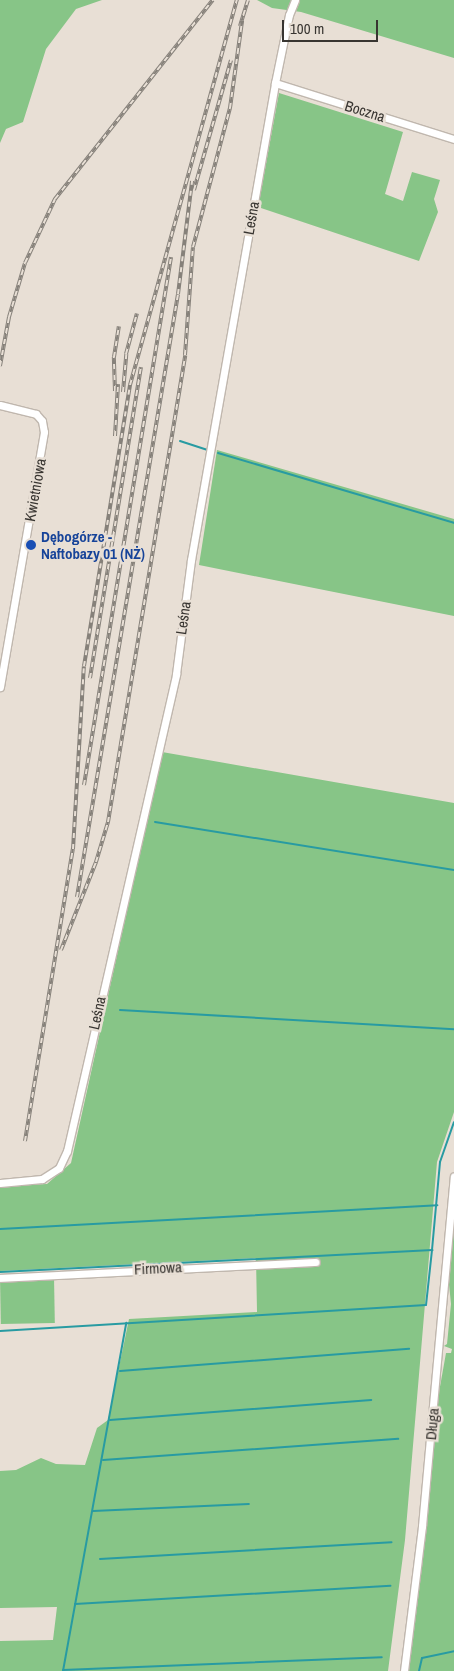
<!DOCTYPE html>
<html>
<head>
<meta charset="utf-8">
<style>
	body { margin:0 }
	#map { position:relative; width:454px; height:1671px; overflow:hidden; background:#e8dfd5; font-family:"Archivo Narrow",sans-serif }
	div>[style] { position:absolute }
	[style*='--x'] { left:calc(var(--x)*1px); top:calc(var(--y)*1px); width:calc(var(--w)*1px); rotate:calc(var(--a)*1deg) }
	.green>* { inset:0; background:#87c587; transform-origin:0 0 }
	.stream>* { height:2px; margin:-1px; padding:0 1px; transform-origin:1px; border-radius:1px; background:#289ba2 }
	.roads { filter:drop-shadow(1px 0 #c0b7ae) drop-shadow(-1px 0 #c0b7ae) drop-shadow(0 1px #c0b7ae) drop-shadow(0 -1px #c0b7ae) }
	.minor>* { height:7px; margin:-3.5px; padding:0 3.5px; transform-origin:3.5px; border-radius:3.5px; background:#fff }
	.rail>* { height:4px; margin-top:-2px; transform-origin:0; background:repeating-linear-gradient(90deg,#e8dfd5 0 5.5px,#86817a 0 11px); box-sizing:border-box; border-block:1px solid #86817a }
	.dots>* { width:14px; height:14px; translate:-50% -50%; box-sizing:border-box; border:2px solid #e8dfd5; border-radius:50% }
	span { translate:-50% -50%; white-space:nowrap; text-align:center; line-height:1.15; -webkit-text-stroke:5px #e8dfd5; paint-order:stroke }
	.street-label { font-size:15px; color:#383531 }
	.transit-label { font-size:15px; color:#164399; font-weight:700 }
	.left { translate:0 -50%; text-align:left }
	.scale { position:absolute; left:282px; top:20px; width:96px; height:22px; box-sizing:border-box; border:2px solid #383531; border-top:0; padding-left:6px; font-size:15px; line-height:18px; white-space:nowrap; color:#383531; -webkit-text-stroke:4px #e8dfd5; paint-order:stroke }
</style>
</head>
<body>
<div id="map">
	<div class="green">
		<div style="clip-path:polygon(0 0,102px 0,76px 9px,46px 49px,23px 122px,6px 129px,0 143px)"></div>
		<div style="clip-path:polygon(257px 0,454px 0,454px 58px,301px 12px,272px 8px)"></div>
		<div style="clip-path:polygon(279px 93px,403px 132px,385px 194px,403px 201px,412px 172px,440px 180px,434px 199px,438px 212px,419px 261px,258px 207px)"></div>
		<div style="clip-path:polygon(217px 450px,454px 519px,454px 616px,199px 565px)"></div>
		<div style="clip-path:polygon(162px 752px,454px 803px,454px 1112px,437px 1162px,405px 1540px,388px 1671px,0 1671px,0 1641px,53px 1640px,57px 1607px,0 1608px,0 1471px,16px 1470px,41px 1458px,56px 1464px,85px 1465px,97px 1428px,108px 1420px,129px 1319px,257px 1312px,256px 1258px,0 1271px,0 1186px,47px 1184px,71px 1163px)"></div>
		<div style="clip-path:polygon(454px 1220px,454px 1671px,408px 1671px,433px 1426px,446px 1353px,451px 1353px,452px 1349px,444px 1346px,447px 1344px,451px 1304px,449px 1284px)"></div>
		<div style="left:54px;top:1276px;width:47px;height:54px;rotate:89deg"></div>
	</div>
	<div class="stream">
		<div style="--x:180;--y:441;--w:29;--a:18"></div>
		<div style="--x:218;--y:453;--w:246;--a:16.5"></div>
		<div style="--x:155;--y:822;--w:303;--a:9.1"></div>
		<div style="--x:120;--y:1010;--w:335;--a:3.3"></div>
		<div style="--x:0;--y:1229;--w:438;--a:-3.1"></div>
		<div style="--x:432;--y:1250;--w:88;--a:-84.8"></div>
		<div style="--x:440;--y:1162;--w:42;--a:-70.7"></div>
		<div style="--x:0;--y:1272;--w:433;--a:-2.9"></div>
		<div style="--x:432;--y:1250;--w:55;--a:96.2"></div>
		<div style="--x:426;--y:1305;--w:427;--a:176.5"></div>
		<div style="--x:120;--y:1371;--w:290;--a:-4.4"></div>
		<div style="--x:110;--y:1420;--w:262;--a:-4.4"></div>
		<div style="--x:103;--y:1460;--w:296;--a:-4.1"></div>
		<div style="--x:93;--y:1511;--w:156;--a:-2.6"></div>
		<div style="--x:100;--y:1559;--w:292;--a:-3.3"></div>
		<div style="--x:75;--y:1604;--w:316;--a:-3.3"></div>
		<div style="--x:63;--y:1670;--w:319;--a:-2.3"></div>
		<div style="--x:63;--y:1671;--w:354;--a:-79.7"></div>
		<div style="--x:419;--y:1671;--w:13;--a:-77"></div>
		<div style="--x:422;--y:1658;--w:33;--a:-12"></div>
	</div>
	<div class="roads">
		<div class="minor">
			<div style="--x:275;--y:83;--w:188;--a:17.4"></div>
			<div style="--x:0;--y:405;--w:37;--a:14"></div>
			<div style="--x:36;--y:414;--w:9;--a:49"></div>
			<div style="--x:42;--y:421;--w:11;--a:80"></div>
			<div style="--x:44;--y:432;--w:259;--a:99.8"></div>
			<div style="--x:0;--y:1183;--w:42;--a:-5.4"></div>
			<div style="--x:42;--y:1179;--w:20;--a:-33"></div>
			<div style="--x:59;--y:1168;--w:19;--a:-65"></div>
			<div style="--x:67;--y:1151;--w:489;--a:-77.1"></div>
			<div style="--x:176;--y:674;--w:115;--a:-82.5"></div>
			<div style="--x:191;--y:560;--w:484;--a:-80"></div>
			<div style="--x:275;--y:83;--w:69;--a:-78.4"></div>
			<div style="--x:289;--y:15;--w:16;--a:-68"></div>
			<div style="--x:0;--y:1278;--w:316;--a:-2.9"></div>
			<div style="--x:404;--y:1671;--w:146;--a:-82.9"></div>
			<div style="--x:422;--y:1526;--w:351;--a:-84.8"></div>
		</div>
	</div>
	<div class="rail">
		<div style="--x:240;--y:26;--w:27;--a:-73"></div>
		<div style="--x:194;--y:190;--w:135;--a:-74.1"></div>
		<div style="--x:0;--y:366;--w:50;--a:-79.6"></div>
		<div style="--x:9;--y:317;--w:56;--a:-73.5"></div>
		<div style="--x:25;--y:263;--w:71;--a:-64.9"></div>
		<div style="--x:55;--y:199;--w:254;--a:-51.6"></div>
		<div style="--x:115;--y:391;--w:34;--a:-92"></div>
		<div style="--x:114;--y:357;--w:31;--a:-81"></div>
		<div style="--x:123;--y:392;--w:38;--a:-85"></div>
		<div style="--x:126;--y:354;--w:42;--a:-75"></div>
		<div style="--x:115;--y:436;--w:52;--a:-86.7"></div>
		<div style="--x:90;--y:678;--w:315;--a:-80.7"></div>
		<div style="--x:84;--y:785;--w:535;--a:-80.64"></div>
		<div style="--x:77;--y:897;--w:611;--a:-80.49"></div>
		<div style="--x:178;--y:294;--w:114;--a:-82.9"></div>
		<div style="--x:61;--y:950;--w:95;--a:-68.3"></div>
		<div style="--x:96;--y:862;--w:42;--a:-73.3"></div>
		<div style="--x:108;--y:822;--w:473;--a:-80.6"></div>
		<div style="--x:185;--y:355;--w:108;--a:-85.8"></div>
		<div style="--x:193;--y:247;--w:144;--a:-75.1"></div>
		<div style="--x:230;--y:108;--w:88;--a:-82.1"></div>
		<div style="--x:25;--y:1141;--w:296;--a:-80.7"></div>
		<div style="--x:73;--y:849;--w:183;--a:-86.6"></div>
		<div style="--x:84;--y:666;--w:285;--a:-80.7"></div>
		<div style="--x:130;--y:385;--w:400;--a:-74.5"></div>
	</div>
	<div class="dots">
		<div style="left:31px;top:545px;background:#1a4fb4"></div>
	</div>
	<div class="street-label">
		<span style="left:365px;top:111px;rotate:17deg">Boczna</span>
		<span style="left:251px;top:218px;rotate:-80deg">Leśna</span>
		<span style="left:35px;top:490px;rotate:-80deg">Kwietniowa</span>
		<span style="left:183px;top:618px;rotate:-82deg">Leśna</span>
		<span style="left:97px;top:1013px;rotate:-78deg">Leśna</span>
		<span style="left:158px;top:1268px;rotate:-3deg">Firmowa</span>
		<span style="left:432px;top:1424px;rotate:-85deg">Długa</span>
	</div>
	<div class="transit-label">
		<span class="left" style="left:41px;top:545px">Dębogórze -<br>Naftobazy 01 (NŻ)</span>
	</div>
	<div class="scale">100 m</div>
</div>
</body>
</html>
